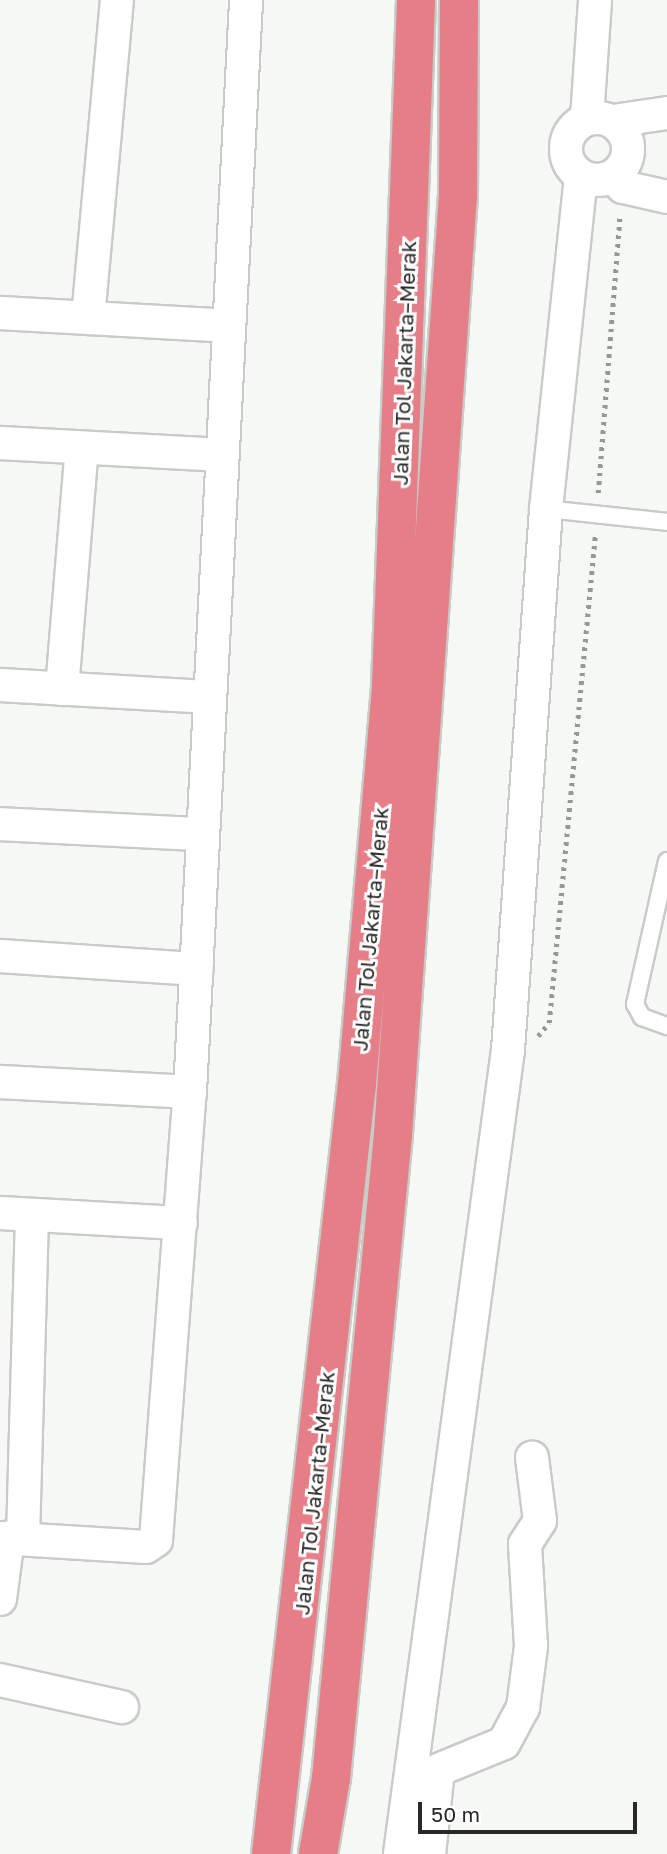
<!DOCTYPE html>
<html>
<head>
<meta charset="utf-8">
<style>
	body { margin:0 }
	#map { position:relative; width:667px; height:1854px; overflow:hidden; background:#f5f8f4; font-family:"Golos Text",sans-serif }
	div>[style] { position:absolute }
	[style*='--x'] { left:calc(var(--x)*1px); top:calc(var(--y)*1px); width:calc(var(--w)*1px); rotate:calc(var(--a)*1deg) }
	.path>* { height:4.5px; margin-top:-2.25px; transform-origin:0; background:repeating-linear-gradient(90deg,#969895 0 3.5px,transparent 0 8.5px) }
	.roads { filter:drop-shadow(2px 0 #c8cbc7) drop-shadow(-2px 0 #c8cbc7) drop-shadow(0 2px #c8cbc7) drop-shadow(0 -2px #c8cbc7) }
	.service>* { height:16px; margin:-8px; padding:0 8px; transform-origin:8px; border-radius:8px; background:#fff }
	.minor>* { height:32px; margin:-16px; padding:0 16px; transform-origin:16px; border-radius:16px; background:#fff }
	.minor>.ring { margin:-16px; padding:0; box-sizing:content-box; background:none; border:32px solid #fff; border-radius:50% }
	.motorway>* { height:38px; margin:-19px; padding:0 19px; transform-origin:19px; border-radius:19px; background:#e57e87 }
	span { translate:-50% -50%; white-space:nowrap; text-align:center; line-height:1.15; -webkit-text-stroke:6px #fff; paint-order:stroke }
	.street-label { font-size:21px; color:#292a28 }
	.scale { position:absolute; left:418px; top:1802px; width:219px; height:32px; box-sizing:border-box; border:4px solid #292a28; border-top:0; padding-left:9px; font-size:21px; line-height:24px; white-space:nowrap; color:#292a28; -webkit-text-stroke:5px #fff; paint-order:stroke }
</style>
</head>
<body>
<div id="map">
	<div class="path">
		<div style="--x:598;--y:493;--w:279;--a:-85.5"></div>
		<div style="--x:538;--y:1036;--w:17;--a:-50"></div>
		<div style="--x:549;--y:1023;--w:489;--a:-84.6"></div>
	</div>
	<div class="roads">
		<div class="service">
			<div style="--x:546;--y:509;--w:122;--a:6.1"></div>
			<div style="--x:667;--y:861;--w:147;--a:102.6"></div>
			<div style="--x:635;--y:1004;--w:15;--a:62"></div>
			<div style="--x:642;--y:1017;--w:27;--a:20"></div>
		</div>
		<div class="minor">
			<div class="ring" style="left:566px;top:118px;width:30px;height:30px"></div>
			<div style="--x:587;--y:118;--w:118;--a:-86.1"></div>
			<div style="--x:613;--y:121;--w:55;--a:-8.4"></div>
			<div style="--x:613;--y:177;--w:14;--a:45"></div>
			<div style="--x:623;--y:187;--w:45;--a:12.8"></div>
			<div style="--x:0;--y:313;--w:229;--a:3.2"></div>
			<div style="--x:88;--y:318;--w:319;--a:-84.8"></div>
			<div style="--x:0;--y:443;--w:221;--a:3.1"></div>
			<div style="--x:0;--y:685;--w:208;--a:3.3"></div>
			<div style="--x:62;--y:689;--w:242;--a:-85.3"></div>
			<div style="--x:0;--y:824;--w:200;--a:2.9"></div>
			<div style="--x:0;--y:956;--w:197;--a:3.8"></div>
			<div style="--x:0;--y:1082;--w:190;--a:3"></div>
			<div style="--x:0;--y:1213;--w:181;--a:3.2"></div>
			<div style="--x:0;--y:1538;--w:146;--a:3.5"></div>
			<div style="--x:146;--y:1547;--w:12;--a:-35"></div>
			<div style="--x:156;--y:1540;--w:449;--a:-85.7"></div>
			<div style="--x:190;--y:1092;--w:1093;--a:-87.06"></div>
			<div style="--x:23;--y:1538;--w:322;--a:-88.4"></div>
			<div style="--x:0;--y:1599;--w:62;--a:-82.5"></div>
			<div style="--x:0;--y:1680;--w:125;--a:12.5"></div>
			<div style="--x:400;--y:1854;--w:811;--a:-82.35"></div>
			<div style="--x:508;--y:1050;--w:542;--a:-85.98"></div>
			<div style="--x:546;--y:509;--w:334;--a:-84"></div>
			<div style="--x:429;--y:1854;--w:84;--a:-83.9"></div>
			<div style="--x:438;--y:1770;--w:71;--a:-22.2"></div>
			<div style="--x:504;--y:1743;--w:40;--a:-62"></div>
			<div style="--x:523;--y:1708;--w:63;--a:-82.6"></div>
			<div style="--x:531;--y:1646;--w:102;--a:-93.4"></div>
			<div style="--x:525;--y:1544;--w:27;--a:-57"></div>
			<div style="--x:540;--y:1521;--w:64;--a:-97.2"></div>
		</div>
		<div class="motorway">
			<div style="--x:271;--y:1854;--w:775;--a:-83.63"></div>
			<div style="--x:357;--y:1084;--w:399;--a:-85.1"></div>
			<div style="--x:391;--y:686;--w:686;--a:-87.91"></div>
			<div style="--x:318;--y:1854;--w:77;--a:-80.3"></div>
			<div style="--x:331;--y:1778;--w:647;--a:-84.5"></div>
			<div style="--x:393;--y:1134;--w:940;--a:-86.04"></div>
			<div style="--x:458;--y:196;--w:196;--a:-89.7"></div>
		</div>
	</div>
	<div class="street-label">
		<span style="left:404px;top:363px;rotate:-88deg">Jalan Tol Jakarta–Merak</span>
		<span style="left:370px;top:929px;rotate:-85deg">Jalan Tol Jakarta–Merak</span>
		<span style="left:314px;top:1493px;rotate:-84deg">Jalan Tol Jakarta–Merak</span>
	</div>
	<div class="scale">50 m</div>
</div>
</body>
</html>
